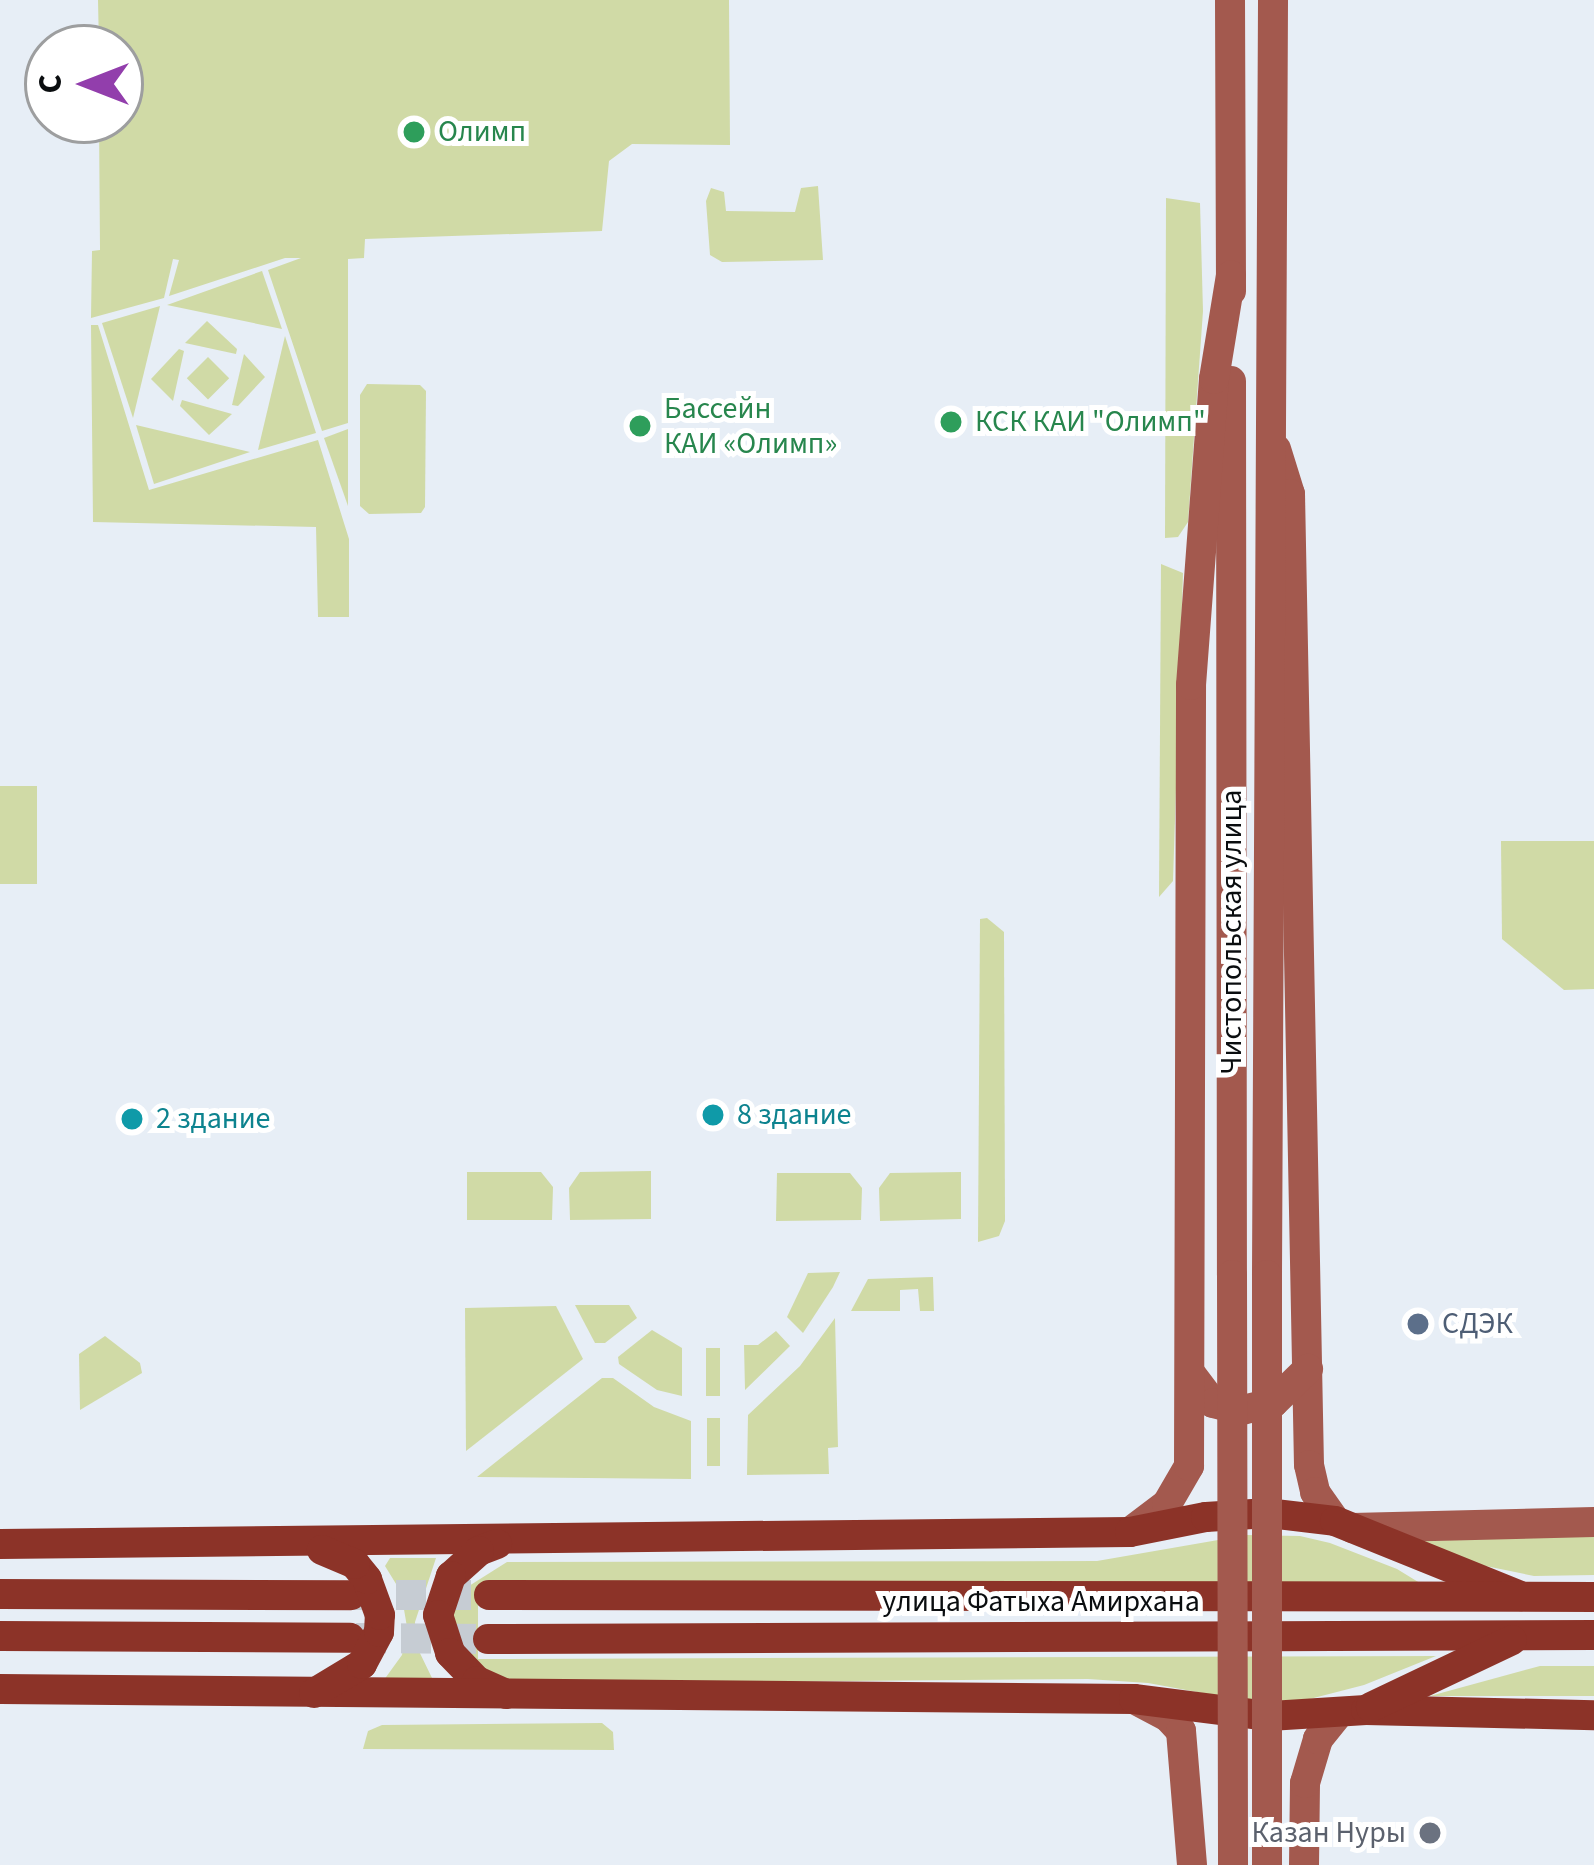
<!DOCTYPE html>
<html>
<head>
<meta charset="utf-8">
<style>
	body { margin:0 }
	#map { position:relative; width:1594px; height:1865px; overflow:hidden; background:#e7eef6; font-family:"Source Sans 3",sans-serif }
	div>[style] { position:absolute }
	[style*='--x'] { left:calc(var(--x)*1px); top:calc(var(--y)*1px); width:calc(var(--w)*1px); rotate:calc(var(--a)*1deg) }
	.green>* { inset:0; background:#d0daa6; transform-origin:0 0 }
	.primary-tunnel>* { height:30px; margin-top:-15px; transform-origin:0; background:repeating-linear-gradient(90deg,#c6ccd3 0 30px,transparent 0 45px) }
	.secondary>* { height:30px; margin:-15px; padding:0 15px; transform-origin:15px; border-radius:15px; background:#a3594e }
	.primary>* { height:30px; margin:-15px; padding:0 15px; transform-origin:15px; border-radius:15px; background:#8c3328 }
	.secondary-bridge>* { height:30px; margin:-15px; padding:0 15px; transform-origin:15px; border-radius:15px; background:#a3594e }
	.dots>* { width:33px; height:33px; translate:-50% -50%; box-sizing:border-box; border:6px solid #fff; border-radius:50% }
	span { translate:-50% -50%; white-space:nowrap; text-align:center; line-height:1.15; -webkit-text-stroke:10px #fff; paint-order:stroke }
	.leisure-label { font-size:30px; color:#27864d }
	.left { translate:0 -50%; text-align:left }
	.street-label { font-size:30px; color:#0a0d0f }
	.culture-label { font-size:30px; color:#0d838f }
	.service-label { font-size:30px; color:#4e5e75 }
	.worship-label { font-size:30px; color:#5b616d }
	.right { translate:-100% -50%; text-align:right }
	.north { position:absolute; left:24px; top:24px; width:120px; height:120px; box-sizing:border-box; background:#fff; border:3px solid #9d9e9f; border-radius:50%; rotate:270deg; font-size:33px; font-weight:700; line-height:48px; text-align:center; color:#0a0d0f }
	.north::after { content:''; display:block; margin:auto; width:42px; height:54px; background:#923eac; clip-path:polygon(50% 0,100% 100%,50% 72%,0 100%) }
</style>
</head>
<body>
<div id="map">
	<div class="green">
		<div style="clip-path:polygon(98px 0,729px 0,730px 145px,632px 144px,609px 161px,602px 231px,365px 239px,364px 258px,348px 259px,348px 423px,322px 431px,268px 270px,301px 258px,285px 258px,169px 296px,179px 260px,173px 259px,164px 298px,91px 318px,92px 251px,100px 250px,99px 120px,120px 120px,120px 48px,99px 48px)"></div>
		<div style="clip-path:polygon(818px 186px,823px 260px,722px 262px,710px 255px,706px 201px,711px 188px,724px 192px,726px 211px,795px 212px,801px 188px)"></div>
		<div style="clip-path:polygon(1166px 198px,1200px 203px,1203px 311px,1188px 522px,1178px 537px,1165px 538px)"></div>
		<div style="clip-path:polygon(262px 271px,282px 329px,167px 305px)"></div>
		<div style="clip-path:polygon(160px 306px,133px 418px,102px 323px)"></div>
		<div style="clip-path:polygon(207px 321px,237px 349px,236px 354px,185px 343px)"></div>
		<div style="clip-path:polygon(91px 325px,98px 325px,149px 490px,318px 440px,349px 539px,349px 617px,318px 617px,316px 527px,93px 522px)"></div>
		<div style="clip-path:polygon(285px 336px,316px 433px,258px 450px)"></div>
		<div style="clip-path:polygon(179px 349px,184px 351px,173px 401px,151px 379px)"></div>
		<div style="clip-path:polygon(244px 354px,265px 377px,238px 406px,232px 405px)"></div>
		<div style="left:208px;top:357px;width:30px;height:30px;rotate:45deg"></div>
		<div style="clip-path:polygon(367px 384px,420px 385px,426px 391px,425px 507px,421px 513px,369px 514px,360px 506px,360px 395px)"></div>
		<div style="clip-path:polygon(182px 400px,232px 414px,209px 435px,180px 406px)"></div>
		<div style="clip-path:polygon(136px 425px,250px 452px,154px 484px)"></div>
		<div style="clip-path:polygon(348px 429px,348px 506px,324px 438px)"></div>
		<div style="clip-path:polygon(1161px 564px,1183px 573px,1173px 881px,1159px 897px)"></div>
		<div style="left:0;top:786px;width:37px;height:98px"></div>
		<div style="clip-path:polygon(1501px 841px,1594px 841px,1594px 989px,1564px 990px,1502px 939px)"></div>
		<div style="clip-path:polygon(987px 918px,1004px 932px,1005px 1221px,999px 1236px,978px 1242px,980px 919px)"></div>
		<div style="clip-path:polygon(651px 1171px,651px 1219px,570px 1220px,569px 1188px,580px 1172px)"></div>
		<div style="clip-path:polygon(467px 1172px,541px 1172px,553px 1187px,552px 1220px,467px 1220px)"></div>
		<div style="clip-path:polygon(961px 1172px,961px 1219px,880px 1221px,879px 1188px,890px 1173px)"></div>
		<div style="clip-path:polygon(777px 1173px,850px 1173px,862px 1188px,861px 1220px,776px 1221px)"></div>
		<div style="clip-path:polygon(840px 1272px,833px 1287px,803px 1333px,787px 1317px,808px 1273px)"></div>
		<div style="clip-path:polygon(933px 1277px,934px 1311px,920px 1311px,918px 1289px,900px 1290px,900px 1311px,851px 1311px,868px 1279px)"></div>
		<div style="clip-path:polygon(575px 1305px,629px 1305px,637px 1318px,605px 1343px,595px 1343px)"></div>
		<div style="clip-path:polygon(556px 1306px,583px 1359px,466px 1451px,465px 1308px)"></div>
		<div style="clip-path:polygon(835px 1318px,838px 1447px,828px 1448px,829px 1474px,747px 1475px,748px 1415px,800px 1366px)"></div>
		<div style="clip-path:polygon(652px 1330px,682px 1348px,682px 1396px,657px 1390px,619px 1364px,618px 1357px)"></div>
		<div style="clip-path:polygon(776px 1331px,790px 1346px,745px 1390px,744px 1345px,758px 1345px)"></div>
		<div style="clip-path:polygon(105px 1336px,140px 1363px,142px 1373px,80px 1410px,79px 1354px)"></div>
		<div style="left:706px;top:1348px;width:14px;height:48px"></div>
		<div style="clip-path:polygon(602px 1378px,613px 1378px,654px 1407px,691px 1421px,691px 1479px,477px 1477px)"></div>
		<div style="left:707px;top:1418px;width:13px;height:48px"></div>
		<div style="clip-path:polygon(1247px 1535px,1300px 1536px,1330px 1543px,1397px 1569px,1428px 1588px,478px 1587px,478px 1659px,1436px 1656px,1364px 1685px,1302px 1701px,1246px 1701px,1148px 1683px,1088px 1679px,507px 1684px,469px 1666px,451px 1621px,461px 1591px,507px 1562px,1097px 1561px)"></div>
		<div style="clip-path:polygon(1594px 1536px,1594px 1575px,1534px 1576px,1471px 1563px,1413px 1541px)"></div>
		<div style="clip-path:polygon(390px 1558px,436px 1558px,415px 1622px,416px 1645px,432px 1678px,381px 1684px,402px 1655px,407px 1627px,401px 1592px,385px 1566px)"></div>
		<div style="clip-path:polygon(1540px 1666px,1594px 1666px,1594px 1696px,1430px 1696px)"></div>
		<div style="clip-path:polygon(602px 1723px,613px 1732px,614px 1750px,363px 1749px,368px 1731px,382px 1725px)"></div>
	</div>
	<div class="primary-tunnel">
		<div style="--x:351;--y:1595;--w:138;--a:0"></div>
		<div style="--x:356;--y:1638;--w:132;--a:0.4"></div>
	</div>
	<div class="secondary">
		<div style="--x:1230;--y:0;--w:291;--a:89.8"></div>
		<div style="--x:1231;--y:381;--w:894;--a:89.94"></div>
		<div style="--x:1276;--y:449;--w:47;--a:72.7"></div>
		<div style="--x:1290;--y:494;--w:971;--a:88.88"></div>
		<div style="--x:1309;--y:1465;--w:28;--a:77"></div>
		<div style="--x:1315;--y:1492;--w:35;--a:55"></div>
		<div style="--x:1267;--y:1275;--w:1275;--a:-89.73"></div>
		<div style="--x:1191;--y:1374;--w:36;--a:53"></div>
		<div style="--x:1213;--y:1403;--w:30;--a:14"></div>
		<div style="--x:1242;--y:1410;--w:32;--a:-13"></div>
		<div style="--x:1273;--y:1403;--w:49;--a:-44.2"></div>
		<div style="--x:1352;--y:1528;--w:242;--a:-1.4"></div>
		<div style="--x:1130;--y:1532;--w:46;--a:-37.1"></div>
		<div style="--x:1167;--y:1504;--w:44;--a:-59.9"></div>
		<div style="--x:1189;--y:1466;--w:781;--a:-89.85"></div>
		<div style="--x:1191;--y:685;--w:307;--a:-85.7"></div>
		<div style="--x:1214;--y:379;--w:105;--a:-80.7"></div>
		<div style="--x:1134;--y:1699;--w:38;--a:28"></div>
		<div style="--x:1168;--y:1717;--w:19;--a:47"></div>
		<div style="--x:1181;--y:1731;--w:134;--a:85.3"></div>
		<div style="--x:1304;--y:1865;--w:82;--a:-89.3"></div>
		<div style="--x:1305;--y:1783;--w:46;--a:-73.5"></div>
		<div style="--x:1318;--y:1739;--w:33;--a:-51"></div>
	</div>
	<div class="primary">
		<div style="--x:0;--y:1544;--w:1130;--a:-0.61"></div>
		<div style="--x:1130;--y:1532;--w:77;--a:-11.2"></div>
		<div style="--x:1206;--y:1517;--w:62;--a:-3.7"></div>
		<div style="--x:1268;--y:1513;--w:67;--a:6.8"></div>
		<div style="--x:1335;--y:1521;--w:201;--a:22"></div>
		<div style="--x:497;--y:1544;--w:19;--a:159"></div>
		<div style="--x:479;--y:1551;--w:38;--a:138"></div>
		<div style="--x:451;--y:1576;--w:41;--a:108.4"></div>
		<div style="--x:438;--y:1615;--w:40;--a:72"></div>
		<div style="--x:450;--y:1653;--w:39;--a:46"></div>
		<div style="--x:477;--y:1681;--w:32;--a:24"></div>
		<div style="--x:0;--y:1594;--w:351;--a:0.2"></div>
		<div style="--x:489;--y:1595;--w:1105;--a:0.1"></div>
		<div style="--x:0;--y:1636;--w:350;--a:0.3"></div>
		<div style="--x:488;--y:1639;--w:1106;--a:-0.21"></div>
		<div style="--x:0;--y:1689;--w:1134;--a:0.51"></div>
		<div style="--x:1134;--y:1699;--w:136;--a:7.2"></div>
		<div style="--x:1269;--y:1716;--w:97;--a:-3.5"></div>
		<div style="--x:1366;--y:1710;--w:228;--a:1.3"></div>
		<div style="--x:314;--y:1693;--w:56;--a:-31.1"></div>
		<div style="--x:362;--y:1664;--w:36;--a:-62"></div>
		<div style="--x:379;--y:1632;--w:17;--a:-87"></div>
		<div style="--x:380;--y:1615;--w:38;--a:-110"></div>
		<div style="--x:367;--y:1579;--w:19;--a:-129"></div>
		<div style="--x:355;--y:1564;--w:36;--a:-157"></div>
		<div style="--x:1371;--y:1707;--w:156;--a:-25.4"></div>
	</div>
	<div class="secondary-bridge">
		<div style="--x:1232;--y:1275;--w:590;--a:89.9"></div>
		<div style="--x:1267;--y:1275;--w:590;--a:90"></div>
	</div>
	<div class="dots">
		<div style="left:414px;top:132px;background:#2e9e5b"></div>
		<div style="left:951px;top:422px;background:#2e9e5b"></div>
		<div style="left:640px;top:426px;background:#2e9e5b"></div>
		<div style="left:713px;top:1115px;background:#0f9aa8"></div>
		<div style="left:132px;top:1119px;background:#0f9aa8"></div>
		<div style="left:1418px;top:1324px;background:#5c6f8a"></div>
		<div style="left:1430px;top:1833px;background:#6b7280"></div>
	</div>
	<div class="leisure-label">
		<span class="left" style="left:438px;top:132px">Олимп</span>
		<span class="left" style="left:664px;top:426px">Бассейн<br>КАИ «Олимп»</span>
		<span class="left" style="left:975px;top:422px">КСК КАИ "Олимп"</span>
	</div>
	<div class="street-label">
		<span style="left:1232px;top:932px;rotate:-90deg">Чистопольская улица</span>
		<span style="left:1041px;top:1602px">улица Фатыха Амирхана</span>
	</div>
	<div class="culture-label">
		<span class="left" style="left:737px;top:1115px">8 здание</span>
		<span class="left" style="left:156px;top:1119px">2 здание</span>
	</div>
	<div class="service-label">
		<span class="left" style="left:1442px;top:1324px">СДЭК</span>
	</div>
	<div class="worship-label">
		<span class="right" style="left:1406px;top:1833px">Казан Нуры</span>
	</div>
	<div class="north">С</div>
</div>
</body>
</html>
